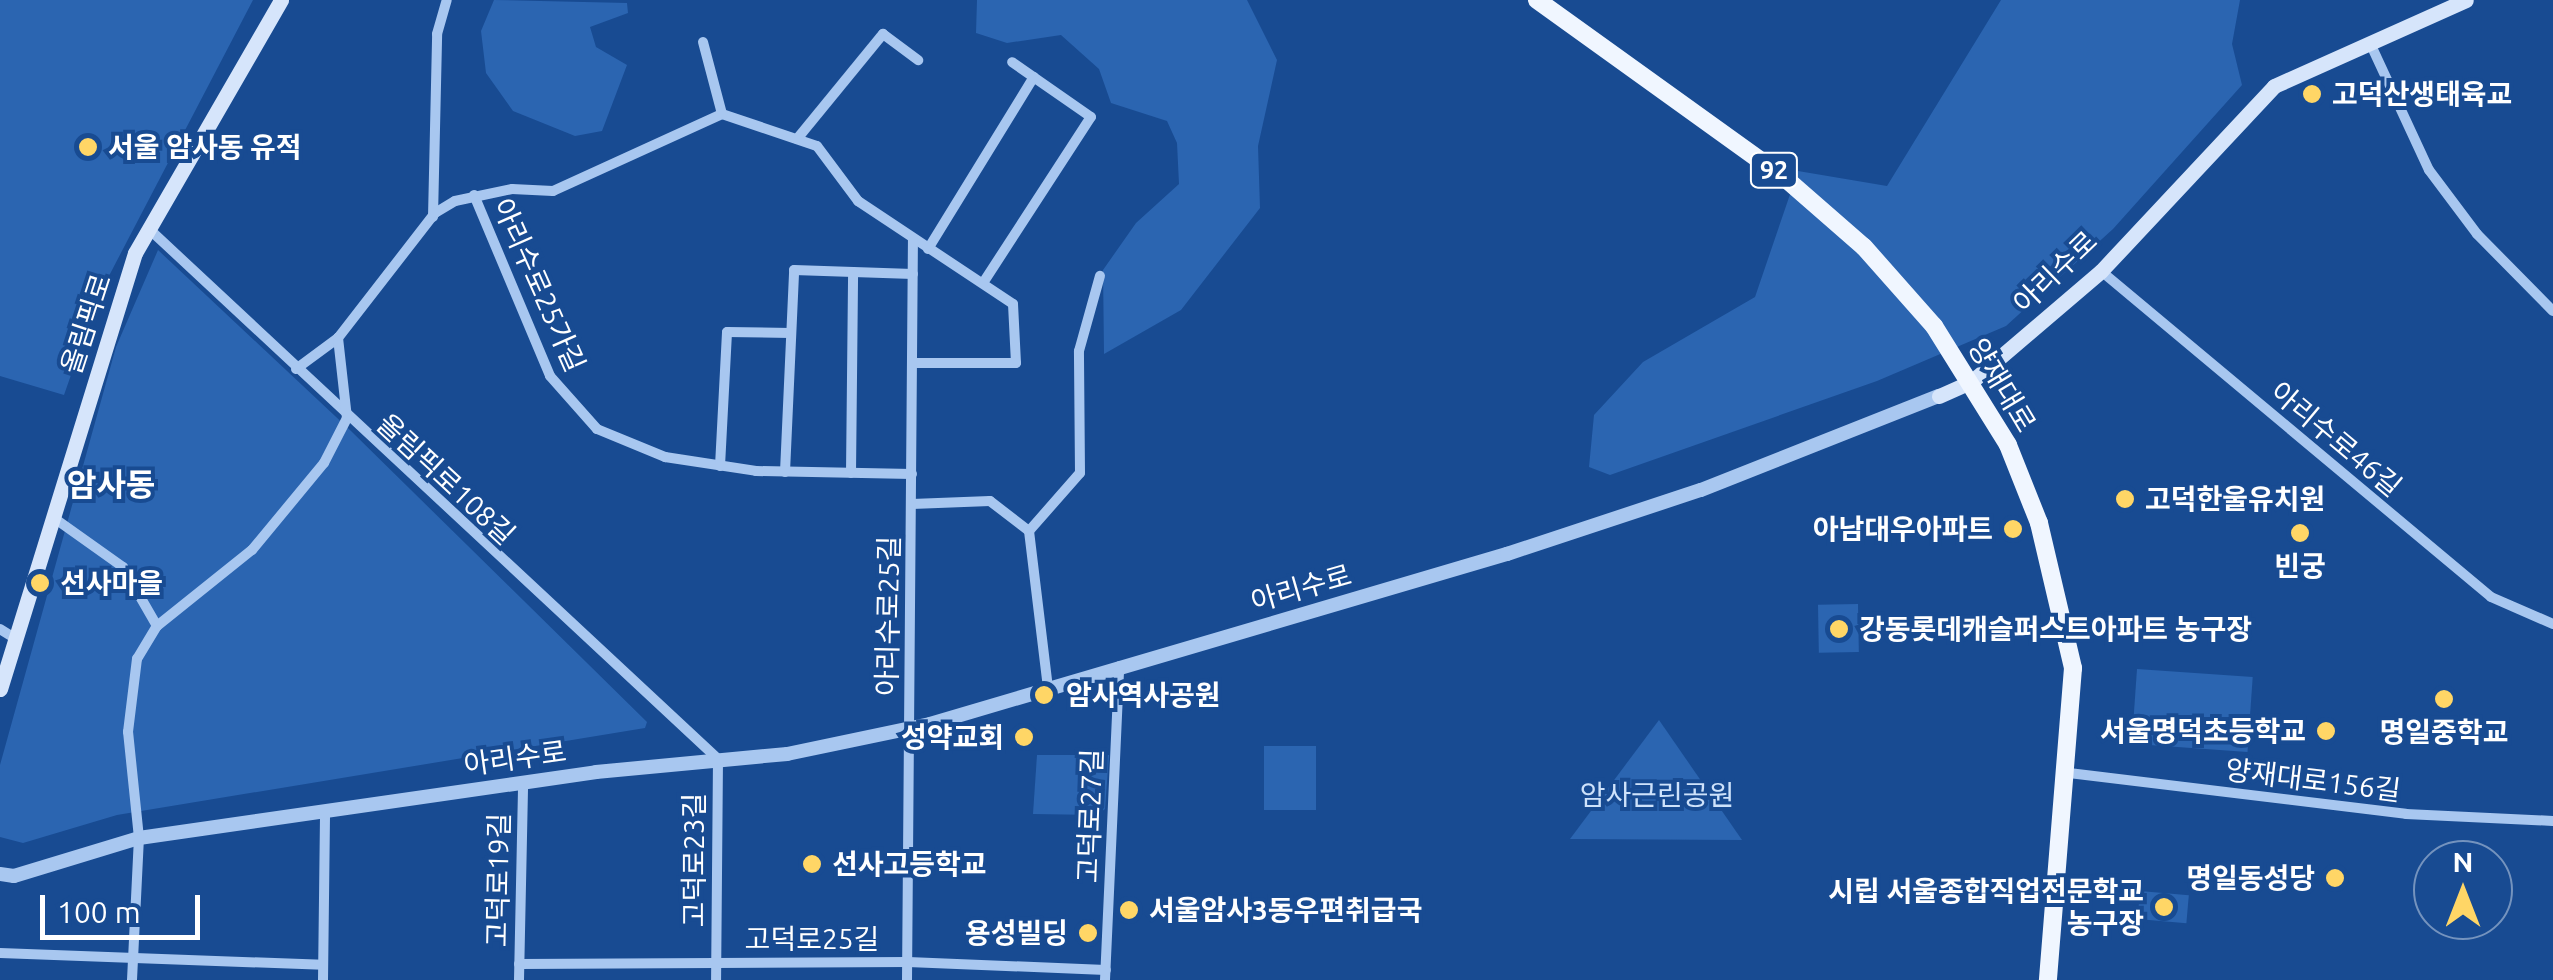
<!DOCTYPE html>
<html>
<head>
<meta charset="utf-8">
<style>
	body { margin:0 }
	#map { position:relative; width:2553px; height:980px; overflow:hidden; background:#184b92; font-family:Ubuntu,"Noto Sans KR",sans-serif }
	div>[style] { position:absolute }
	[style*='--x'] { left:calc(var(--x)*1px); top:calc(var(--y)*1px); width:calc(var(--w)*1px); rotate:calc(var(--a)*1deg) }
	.green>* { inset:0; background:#2b65b1; transform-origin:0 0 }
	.minor>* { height:10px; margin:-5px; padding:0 5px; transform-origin:5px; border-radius:5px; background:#a8c7f0 }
	.tertiary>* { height:14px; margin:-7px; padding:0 7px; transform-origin:7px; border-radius:7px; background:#a8c7f0 }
	.secondary>* { height:15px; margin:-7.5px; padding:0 7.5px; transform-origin:7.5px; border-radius:7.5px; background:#d6e5fb }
	.primary>* { height:18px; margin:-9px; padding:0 9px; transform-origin:9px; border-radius:9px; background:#f0f6ff }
	.dots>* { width:28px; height:28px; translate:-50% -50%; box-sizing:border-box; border:5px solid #184b92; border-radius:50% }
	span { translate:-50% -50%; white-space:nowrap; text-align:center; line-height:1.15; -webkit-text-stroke:8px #184b92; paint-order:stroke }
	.shield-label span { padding:2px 8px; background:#184b92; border:2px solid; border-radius:8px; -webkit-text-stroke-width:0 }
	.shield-label { font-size:25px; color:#fff; font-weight:700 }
	.poi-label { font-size:28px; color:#fff; font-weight:700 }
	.left { translate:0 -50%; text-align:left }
	.right { translate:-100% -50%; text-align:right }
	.street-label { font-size:28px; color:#fff }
	.park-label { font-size:28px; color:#cee2fb }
	.quarter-label { font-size:32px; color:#fff; font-weight:700 }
	.north { position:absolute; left:2413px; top:840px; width:100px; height:100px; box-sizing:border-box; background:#184b92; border:2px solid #7493be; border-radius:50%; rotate:0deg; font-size:28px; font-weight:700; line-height:40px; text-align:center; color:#fff }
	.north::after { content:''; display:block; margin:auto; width:35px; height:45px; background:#ffd666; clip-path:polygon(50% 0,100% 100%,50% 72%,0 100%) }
	.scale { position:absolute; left:40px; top:895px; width:160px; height:45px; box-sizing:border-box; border:5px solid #fff; border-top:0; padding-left:12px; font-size:30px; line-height:35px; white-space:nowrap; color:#fff; -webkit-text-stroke:8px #184b92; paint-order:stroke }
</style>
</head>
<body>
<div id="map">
	<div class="green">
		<div style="clip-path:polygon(0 0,253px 0,99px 295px,64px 395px,0 376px)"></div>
		<div style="clip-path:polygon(494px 0,627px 3px,628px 13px,590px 27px,596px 47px,627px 65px,602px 131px,575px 136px,513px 111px,486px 73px,481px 31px)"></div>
		<div style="clip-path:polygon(977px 0,1247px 0,1277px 60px,1258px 146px,1260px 208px,1181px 310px,1104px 354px,1103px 270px,1136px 223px,1179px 184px,1177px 143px,1167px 121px,1111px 103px,1099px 69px,1061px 35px,1007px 43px,976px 33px)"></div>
		<div style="clip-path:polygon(2001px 0,2240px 0,2232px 44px,2242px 85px,2113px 229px,2006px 326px,1877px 381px,1610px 475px,1589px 467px,1594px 415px,1643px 362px,1755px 297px,1798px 171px,1887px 186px)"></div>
		<div style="clip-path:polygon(158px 250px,351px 431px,647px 722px,645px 728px,117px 815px,23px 843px,0 837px,0 765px,116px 347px)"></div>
		<div style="left:1858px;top:604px;width:48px;height:40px;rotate:89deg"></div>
		<div style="left:2137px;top:669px;width:116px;height:75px;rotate:4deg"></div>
		<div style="clip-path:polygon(1659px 720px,1742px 840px,1570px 839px)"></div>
		<div style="left:1264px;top:746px;width:52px;height:64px"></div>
		<div style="clip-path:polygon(1037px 755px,1109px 755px,1105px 809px,1097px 815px,1033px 814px)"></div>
		<div style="left:2140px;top:891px;width:49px;height:28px;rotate:5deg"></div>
	</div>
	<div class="minor">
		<div style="--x:703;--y:42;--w:74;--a:75.2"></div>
		<div style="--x:722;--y:114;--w:100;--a:18.6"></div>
		<div style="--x:817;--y:146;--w:69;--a:53.3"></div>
		<div style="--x:858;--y:201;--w:186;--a:33.6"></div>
		<div style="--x:1013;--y:304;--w:59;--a:87.1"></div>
		<div style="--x:1016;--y:363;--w:103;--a:180"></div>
		<div style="--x:2370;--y:43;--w:140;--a:65.1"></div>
		<div style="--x:2429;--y:170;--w:80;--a:53.1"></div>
		<div style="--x:2477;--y:234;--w:108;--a:45.4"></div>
		<div style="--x:797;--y:139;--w:136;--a:-50.7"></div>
		<div style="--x:883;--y:34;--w:44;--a:36.6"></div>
		<div style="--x:474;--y:195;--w:196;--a:67.2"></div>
		<div style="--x:550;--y:376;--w:71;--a:48.4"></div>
		<div style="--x:597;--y:429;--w:74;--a:22.4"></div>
		<div style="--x:665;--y:457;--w:92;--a:8.7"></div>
		<div style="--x:756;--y:471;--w:156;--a:1.1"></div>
		<div style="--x:433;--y:217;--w:183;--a:-88.7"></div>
		<div style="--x:437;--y:34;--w:35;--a:-74"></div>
		<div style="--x:148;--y:228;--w:779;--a:42.97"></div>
		<div style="--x:718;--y:759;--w:221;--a:90.5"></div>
		<div style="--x:928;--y:249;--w:202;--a:-58.4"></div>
		<div style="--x:2101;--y:271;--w:508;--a:39.89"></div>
		<div style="--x:2491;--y:597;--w:68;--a:23.5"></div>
		<div style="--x:983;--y:283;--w:198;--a:-57"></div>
		<div style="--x:1091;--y:117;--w:96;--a:-145.2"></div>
		<div style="--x:296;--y:369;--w:52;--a:-36.4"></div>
		<div style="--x:720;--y:466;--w:134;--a:-87"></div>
		<div style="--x:727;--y:332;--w:64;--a:0.9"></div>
		<div style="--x:785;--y:472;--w:202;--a:-87.4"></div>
		<div style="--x:794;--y:270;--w:119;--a:1.9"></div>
		<div style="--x:851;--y:473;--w:201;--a:-89.4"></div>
		<div style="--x:912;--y:504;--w:78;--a:-2.2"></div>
		<div style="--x:990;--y:501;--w:49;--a:37.6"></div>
		<div style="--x:54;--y:518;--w:85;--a:35.4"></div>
		<div style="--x:123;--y:567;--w:68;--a:60"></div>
		<div style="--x:0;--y:629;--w:19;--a:32"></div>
		<div style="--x:1048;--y:688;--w:158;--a:-96.9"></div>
		<div style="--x:1029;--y:531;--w:77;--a:-48.7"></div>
		<div style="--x:1080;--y:473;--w:122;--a:-90.5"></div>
		<div style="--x:1079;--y:351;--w:78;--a:-74.4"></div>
		<div style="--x:2069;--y:773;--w:339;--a:6.9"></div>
		<div style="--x:2406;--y:814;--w:147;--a:2.7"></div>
		<div style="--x:0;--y:953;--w:323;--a:2.1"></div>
		<div style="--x:519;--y:964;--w:389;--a:-0.3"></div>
		<div style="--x:908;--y:962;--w:198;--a:2.3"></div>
		<div style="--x:132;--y:980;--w:142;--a:-87.2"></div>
		<div style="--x:139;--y:838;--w:107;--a:-95.9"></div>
		<div style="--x:128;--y:732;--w:74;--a:-83"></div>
		<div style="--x:137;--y:659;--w:39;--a:-59"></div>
		<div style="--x:157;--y:626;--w:122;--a:-38.7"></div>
		<div style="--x:252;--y:550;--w:113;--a:-50.4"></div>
		<div style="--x:324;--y:463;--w:51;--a:-62.9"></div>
		<div style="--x:347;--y:418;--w:81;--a:-96.4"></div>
		<div style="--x:338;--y:338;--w:158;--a:-52.2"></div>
		<div style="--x:435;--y:213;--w:23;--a:-31"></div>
		<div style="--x:455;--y:201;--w:58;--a:-11.9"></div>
		<div style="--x:512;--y:189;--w:41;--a:2.8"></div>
		<div style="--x:553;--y:191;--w:186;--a:-24.5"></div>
		<div style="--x:323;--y:980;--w:170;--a:-89.3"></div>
		<div style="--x:519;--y:980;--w:198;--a:-88.8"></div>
		<div style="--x:907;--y:980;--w:741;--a:-89.54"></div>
		<div style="--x:1105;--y:980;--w:314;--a:-87.4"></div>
	</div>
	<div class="tertiary">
		<div style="--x:0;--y:874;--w:14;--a:8"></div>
		<div style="--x:14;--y:876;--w:131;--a:-16.9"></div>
		<div style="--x:139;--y:838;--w:462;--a:-8.2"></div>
		<div style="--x:596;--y:772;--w:192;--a:-5.4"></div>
		<div style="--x:787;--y:754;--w:146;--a:-11.8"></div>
		<div style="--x:930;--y:724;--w:602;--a:-16.42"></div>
		<div style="--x:1507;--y:554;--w:204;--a:-18.3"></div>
		<div style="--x:1701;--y:490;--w:256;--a:-21.6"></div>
	</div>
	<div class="secondary">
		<div style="--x:1939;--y:396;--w:35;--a:-24"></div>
		<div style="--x:1971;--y:382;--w:171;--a:-40.5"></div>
		<div style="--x:2101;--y:271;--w:253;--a:-46.9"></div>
		<div style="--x:2274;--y:86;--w:210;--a:-24.1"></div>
		<div style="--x:0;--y:689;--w:456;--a:-72.8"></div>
		<div style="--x:135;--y:253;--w:292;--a:-60"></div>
	</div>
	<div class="primary">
		<div style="--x:1537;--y:0;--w:307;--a:35.7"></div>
		<div style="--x:1786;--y:179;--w:103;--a:41.1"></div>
		<div style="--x:1864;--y:247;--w:106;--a:48.5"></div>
		<div style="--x:1934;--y:326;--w:140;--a:58.1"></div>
		<div style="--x:2008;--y:445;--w:84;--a:68.3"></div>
		<div style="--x:2039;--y:523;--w:149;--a:76.8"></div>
		<div style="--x:2073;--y:668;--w:313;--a:94.6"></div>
	</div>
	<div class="dots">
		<div style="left:2312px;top:94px;background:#ffd666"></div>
		<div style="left:88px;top:147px;background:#ffd666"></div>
		<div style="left:2125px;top:499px;background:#ffd666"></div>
		<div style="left:2013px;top:529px;background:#ffd666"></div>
		<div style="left:2300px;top:533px;background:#ffd666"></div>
		<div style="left:40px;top:583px;background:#ffd666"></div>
		<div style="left:1839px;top:629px;background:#ffd666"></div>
		<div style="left:1044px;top:695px;background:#ffd666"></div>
		<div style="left:2444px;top:699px;background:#ffd666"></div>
		<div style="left:2326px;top:731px;background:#ffd666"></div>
		<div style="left:1024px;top:737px;background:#ffd666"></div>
		<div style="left:812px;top:864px;background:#ffd666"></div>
		<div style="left:2335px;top:878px;background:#ffd666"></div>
		<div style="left:2164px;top:907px;background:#ffd666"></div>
		<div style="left:1129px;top:910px;background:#ffd666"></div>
		<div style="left:1088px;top:933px;background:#ffd666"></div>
	</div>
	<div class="shield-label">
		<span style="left:1774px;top:170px">92</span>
	</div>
	<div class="poi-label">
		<span class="left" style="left:2332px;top:94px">고덕산생태육교</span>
		<span class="left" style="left:108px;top:147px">서울 암사동 유적</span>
		<span class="left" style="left:2145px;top:499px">고덕한울유치원</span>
		<span class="right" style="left:1993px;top:529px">아남대우아파트</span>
		<span style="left:2300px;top:566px">빈궁</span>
		<span class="left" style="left:60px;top:583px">선사마을</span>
		<span class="left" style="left:1859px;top:629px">강동롯데캐슬퍼스트아파트 농구장</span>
		<span class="left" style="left:1066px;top:695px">암사역사공원</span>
		<span class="right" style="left:2306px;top:731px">서울명덕초등학교</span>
		<span style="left:2444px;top:732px">명일중학교</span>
		<span class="right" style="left:1004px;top:737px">성약교회</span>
		<span class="left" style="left:832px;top:864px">선사고등학교</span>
		<span class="right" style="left:2315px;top:878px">명일동성당</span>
		<span class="right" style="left:2144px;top:907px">시립 서울종합직업전문학교<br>농구장</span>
		<span class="left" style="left:1149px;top:910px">서울암사3동우편취급국</span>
		<span class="right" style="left:1068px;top:933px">용성빌딩</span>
	</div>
	<div class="street-label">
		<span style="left:2055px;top:272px;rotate:-44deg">아리수로</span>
		<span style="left:539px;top:285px;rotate:66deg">아리수로25가길</span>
		<span style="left:86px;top:324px;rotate:-72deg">올림픽로</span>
		<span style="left:2002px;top:385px;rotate:59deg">양재대로</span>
		<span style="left:2336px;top:439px;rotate:40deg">아리수로46길</span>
		<span style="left:446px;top:479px;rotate:43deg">올림픽로108길</span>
		<span style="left:1301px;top:588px;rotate:-16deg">아리수로</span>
		<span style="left:888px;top:616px;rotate:-89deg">아리수로25길</span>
		<span style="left:515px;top:758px;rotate:-8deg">아리수로</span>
		<span style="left:2313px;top:780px;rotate:7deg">양재대로156길</span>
		<span style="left:1090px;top:816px;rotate:-88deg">고덕로27길</span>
		<span style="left:694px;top:860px;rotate:-90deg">고덕로23길</span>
		<span style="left:498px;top:880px;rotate:-89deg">고덕로19길</span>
		<span style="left:812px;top:939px">고덕로25길</span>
	</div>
	<div class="park-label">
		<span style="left:1657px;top:795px">암사근린공원</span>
	</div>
	<div class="quarter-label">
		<span style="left:111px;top:484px">암사동</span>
	</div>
	<div class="north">N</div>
	<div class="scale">100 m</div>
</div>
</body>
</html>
